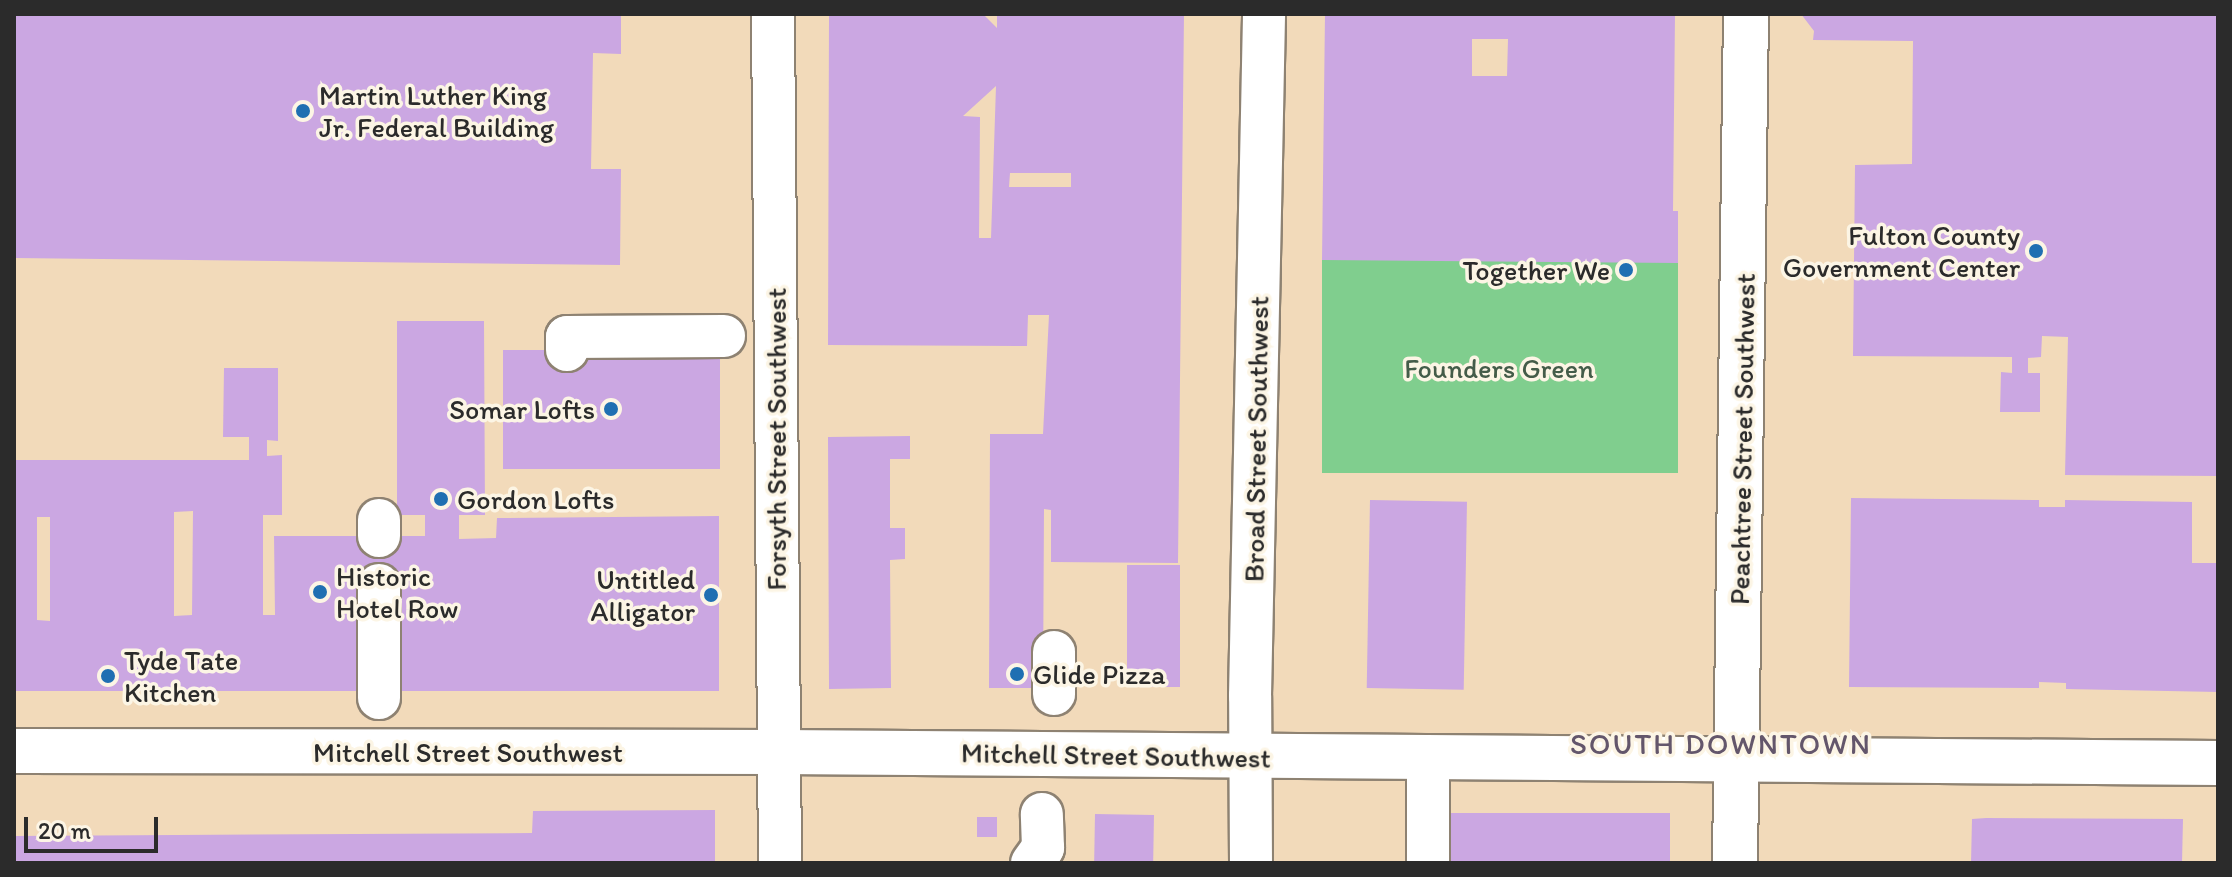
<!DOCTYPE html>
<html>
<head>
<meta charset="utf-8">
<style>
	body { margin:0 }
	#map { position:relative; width:2232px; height:877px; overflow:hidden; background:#f2daba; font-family:Itim,sans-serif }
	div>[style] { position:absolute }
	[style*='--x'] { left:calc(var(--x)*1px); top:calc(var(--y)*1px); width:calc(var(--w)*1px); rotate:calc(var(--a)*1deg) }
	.green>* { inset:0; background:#80ce8e; transform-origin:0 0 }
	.building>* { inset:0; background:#cba7e2; transform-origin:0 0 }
	.roads { filter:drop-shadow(2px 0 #8e8272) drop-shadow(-2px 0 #8e8272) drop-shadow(0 2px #8e8272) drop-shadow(0 -2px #8e8272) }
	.minor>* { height:42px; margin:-21px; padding:0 21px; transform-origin:21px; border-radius:21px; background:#fff }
	.major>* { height:44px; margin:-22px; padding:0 22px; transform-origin:22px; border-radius:22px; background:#fff }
	.dots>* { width:22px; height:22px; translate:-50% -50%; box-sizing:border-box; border:4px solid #fcf5e5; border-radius:50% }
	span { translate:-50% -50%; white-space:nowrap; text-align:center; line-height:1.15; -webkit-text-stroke:7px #fcf5e5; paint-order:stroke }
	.poi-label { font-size:28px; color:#2b2b2b }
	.left { translate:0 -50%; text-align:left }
	.right { translate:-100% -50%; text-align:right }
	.park-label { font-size:28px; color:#445c49 }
	.street-label { font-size:28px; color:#2b2b2b }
	.neighbourhood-label { font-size:30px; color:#63566b; letter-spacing:2px }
	.frame { position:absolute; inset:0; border:16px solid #2b2b2b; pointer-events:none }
	.scale { position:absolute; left:24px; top:817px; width:134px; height:36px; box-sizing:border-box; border:4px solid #2b2b2b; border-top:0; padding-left:10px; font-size:24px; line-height:28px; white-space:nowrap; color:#2b2b2b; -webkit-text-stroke:6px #fcf5e5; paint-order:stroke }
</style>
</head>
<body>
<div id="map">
	<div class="green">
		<div style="left:1322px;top:260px;width:356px;height:213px"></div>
	</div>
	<div class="building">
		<div style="clip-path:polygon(14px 14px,621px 14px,621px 54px,593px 53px,591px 169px,621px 169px,620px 265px,14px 258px)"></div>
		<div style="clip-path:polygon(evenodd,829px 14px,983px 14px,997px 28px,997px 14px,1184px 14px,1178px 563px,1051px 562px,1051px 510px,1044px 509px,1043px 688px,989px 688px,990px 434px,1043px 434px,1049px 315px,1028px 315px,1027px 346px,828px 345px,829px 14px,996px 86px,991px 238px,979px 238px,980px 117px,963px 116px,996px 86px,829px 14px,1010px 173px,1071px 173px,1071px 187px,1009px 187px,1010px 173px)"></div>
		<div style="clip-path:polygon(evenodd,1325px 14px,1675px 14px,1673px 211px,1678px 211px,1678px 263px,1322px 260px,1325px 14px,1472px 39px,1508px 39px,1507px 76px,1472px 76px,1472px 39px)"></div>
		<div style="clip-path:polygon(1801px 14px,2218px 14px,2218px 476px,2065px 475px,2068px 337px,2042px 336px,2041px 357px,2028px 358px,2028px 373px,2040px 373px,2040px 412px,2000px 412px,2001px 372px,2012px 373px,2012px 357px,1853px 356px,1855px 165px,1912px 164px,1913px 41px,1813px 40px,1814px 31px)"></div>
		<div style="clip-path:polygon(evenodd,397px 321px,484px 321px,485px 515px,459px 515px,459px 539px,496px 538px,497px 518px,719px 516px,719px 691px,14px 691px,14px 460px,249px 460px,249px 437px,223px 437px,224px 368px,278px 368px,278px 441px,267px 440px,267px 456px,282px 455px,282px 515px,263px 515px,263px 615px,275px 615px,274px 536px,425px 536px,425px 515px,397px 515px,397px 321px,193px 511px,192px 615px,174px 616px,174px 512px,193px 511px,397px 321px,37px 517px,50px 517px,50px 621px,37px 620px,37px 517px)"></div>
		<div style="left:503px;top:350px;width:217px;height:119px"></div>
		<div style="clip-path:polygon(910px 436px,910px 459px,890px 459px,890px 528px,905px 528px,905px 559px,890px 560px,891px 688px,829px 689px,828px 437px)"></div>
		<div style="clip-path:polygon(1851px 498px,2039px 500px,2039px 507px,2065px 507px,2065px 500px,2192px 502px,2192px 563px,2218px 563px,2218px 692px,2066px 689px,2066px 683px,2039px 682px,2039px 688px,1849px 687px)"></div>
		<div style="left:1370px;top:500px;width:97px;height:188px;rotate:1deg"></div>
		<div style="left:1127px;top:565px;width:53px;height:122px"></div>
		<div style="clip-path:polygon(715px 810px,715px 863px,14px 863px,14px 836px,532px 833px,533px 811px)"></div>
		<div style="left:1670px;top:813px;width:50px;height:230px;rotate:90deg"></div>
		<div style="left:1095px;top:814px;width:59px;height:49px;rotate:1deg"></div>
		<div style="left:977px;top:817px;width:20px;height:20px"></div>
		<div style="clip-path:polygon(1986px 818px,2183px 819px,2182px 863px,1971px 863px,1972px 819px)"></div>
	</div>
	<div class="roads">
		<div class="minor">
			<div style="--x:773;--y:14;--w:849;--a:89.53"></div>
			<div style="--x:567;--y:350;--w:13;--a:-90"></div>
			<div style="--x:567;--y:337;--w:157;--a:-0.4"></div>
			<div style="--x:379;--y:536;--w:16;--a:-90"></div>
			<div style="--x:379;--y:585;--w:113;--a:90"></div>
			<div style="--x:1054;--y:694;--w:42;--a:-90"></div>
			<div style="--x:1428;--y:757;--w:106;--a:90"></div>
			<div style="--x:1032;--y:863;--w:19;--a:-54"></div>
			<div style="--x:1043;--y:848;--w:34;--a:-92"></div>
			<div style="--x:1251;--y:863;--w:167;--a:-90.3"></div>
			<div style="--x:1250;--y:696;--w:682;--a:-88.82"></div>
		</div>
		<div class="major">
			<div style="--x:14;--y:751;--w:765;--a:0.07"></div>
			<div style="--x:779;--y:752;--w:1439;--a:0.44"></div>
			<div style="--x:1735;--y:863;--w:849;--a:-89.26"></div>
		</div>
	</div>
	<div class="dots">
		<div style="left:303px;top:111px;background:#1f6fb2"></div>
		<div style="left:2036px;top:251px;background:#1f6fb2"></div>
		<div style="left:1626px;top:270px;background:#1f6fb2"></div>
		<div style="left:611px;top:409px;background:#1f6fb2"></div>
		<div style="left:441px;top:499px;background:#1f6fb2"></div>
		<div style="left:320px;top:592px;background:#1f6fb2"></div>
		<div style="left:711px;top:595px;background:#1f6fb2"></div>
		<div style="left:1017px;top:674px;background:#1f6fb2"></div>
		<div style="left:108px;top:676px;background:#1f6fb2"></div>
	</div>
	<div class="poi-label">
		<span class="left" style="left:319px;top:111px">Martin Luther King<br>Jr. Federal Building</span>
		<span class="right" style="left:2020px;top:251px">Fulton County<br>Government Center</span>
		<span class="right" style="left:1610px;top:270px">Together We</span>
		<span class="right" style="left:595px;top:409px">Somar Lofts</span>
		<span class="left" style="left:457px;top:499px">Gordon Lofts</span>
		<span class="left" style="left:336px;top:592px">Historic<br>Hotel Row</span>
		<span class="right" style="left:695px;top:595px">Untitled<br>Alligator</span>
		<span class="left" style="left:124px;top:676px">Tyde Tate<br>Kitchen</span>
		<span class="left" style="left:1033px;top:674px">Glide Pizza</span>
	</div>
	<div class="park-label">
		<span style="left:1499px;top:368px">Founders Green</span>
	</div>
	<div class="street-label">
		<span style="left:776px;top:439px;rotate:-90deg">Forsyth Street Southwest</span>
		<span style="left:1256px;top:439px;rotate:-89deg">Broad Street Southwest</span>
		<span style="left:1742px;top:439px;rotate:-89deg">Peachtree Street Southwest</span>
		<span style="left:468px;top:752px">Mitchell Street Southwest</span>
		<span style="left:1116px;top:755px;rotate:1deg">Mitchell Street Southwest</span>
	</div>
	<div class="neighbourhood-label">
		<span style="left:1721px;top:744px">SOUTH DOWNTOWN</span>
	</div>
	<div class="frame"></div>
	<div class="scale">20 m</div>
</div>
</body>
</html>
